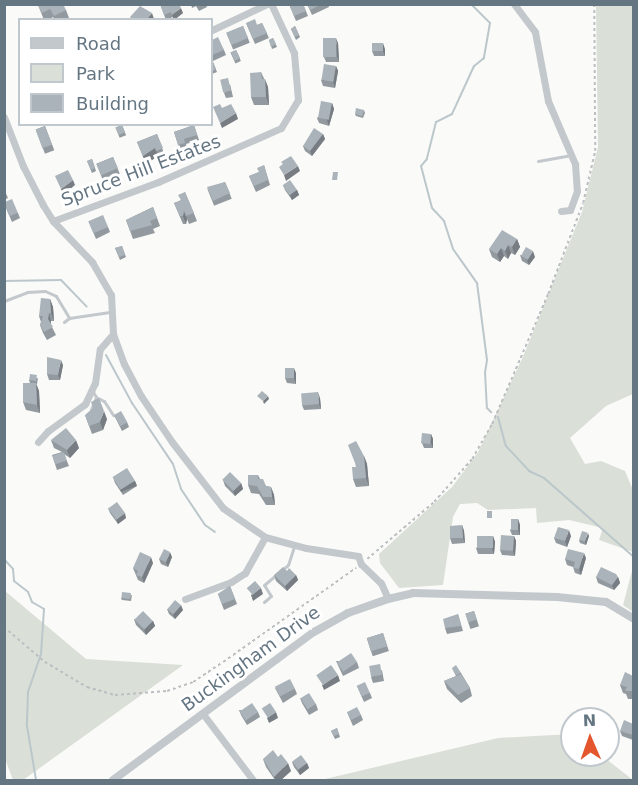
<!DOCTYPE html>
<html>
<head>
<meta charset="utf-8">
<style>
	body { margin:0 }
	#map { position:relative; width:638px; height:785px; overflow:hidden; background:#fafaf8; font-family:"DejaVu Sans",sans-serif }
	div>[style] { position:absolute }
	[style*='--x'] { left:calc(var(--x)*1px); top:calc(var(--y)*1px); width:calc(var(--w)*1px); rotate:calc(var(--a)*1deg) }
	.green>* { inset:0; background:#dadfd7 }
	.stream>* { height:2px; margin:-1px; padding:0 1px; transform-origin:1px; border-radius:1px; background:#bbc7cb }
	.path>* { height:1.5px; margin-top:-0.75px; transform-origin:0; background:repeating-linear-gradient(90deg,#bbbfc2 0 3px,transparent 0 6px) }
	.service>* { height:3px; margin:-1.5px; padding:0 1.5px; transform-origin:1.5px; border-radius:1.5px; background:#c3c8cc }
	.minor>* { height:7px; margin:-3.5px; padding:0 3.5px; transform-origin:3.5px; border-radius:3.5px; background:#c3c8cc }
	.tertiary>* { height:8px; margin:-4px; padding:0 4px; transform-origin:4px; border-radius:4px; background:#c3c8cc }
	.wall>* { inset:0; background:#929a9f; transform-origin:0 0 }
	.shaded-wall>* { inset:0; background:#777d82; transform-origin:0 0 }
	.building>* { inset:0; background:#aab3b9; transform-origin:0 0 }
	span { translate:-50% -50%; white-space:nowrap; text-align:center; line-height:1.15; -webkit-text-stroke:6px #fff; paint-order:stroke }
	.street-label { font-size:18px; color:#657683 }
	.frame { position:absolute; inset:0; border:6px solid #657683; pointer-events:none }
	.legend { position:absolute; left:18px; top:18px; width:195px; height:108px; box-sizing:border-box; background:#fff; border:2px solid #c1c8cd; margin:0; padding:8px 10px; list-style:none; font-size:18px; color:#657683 }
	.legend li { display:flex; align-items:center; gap:12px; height:30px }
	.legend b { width:30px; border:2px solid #c1c8cd }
	.north { position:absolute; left:560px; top:707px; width:60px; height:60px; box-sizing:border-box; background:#fff; border:2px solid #c1c8cd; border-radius:50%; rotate:358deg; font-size:16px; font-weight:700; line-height:24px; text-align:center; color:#657683 }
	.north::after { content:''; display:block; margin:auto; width:21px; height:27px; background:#e4572e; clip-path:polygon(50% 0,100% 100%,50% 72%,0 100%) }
</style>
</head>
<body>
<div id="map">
	<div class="green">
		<div style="clip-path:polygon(596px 5px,633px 5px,633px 394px,606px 406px,570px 438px,585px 464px,601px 461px,625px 471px,633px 490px,633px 552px,599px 540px,603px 528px,569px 520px,537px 523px,536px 508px,488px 510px,477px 503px,460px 504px,453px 517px,443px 585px,399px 588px,380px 563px,379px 554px,452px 487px,478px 452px,522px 359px,582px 212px,598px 147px)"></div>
		<div style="clip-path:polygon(633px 567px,633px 612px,623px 605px)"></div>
		<div style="clip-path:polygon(5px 591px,86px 659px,183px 665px,23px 780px,13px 780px,4px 756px)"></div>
		<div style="clip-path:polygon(572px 734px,572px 755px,601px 755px,633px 780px,321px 780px,498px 738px)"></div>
	</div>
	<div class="stream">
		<div style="--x:471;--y:4;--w:27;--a:45"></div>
		<div style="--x:490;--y:23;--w:36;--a:100"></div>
		<div style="--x:484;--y:58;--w:13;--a:141"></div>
		<div style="--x:474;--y:66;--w:53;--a:114.6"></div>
		<div style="--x:452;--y:114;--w:18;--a:153"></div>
		<div style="--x:436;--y:122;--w:38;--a:104"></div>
		<div style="--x:427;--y:159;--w:9;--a:131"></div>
		<div style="--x:421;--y:166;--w:43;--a:75.3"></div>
		<div style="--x:432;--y:208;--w:18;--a:47"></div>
		<div style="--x:444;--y:221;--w:29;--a:72"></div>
		<div style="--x:453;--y:249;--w:42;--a:54.8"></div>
		<div style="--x:477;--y:283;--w:78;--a:82.6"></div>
		<div style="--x:487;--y:360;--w:12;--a:99"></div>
		<div style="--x:485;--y:372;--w:36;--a:87"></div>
		<div style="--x:487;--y:408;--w:6;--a:45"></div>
		<div style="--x:4;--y:281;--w:57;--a:-1"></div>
		<div style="--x:61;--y:280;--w:37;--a:46"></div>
		<div style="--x:106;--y:355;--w:55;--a:61.6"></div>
		<div style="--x:132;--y:403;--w:73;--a:56.1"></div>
		<div style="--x:173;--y:464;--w:26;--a:72"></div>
		<div style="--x:181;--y:489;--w:43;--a:56.3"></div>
		<div style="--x:205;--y:525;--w:12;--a:35"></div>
		<div style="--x:498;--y:417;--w:30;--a:75"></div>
		<div style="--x:506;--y:446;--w:34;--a:47"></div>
		<div style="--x:529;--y:471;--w:17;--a:25"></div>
		<div style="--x:544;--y:478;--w:120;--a:41.3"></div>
		<div style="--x:4;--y:559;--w:13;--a:48"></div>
		<div style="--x:13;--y:569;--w:12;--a:85"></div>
		<div style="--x:14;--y:581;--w:18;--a:38"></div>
		<div style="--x:28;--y:592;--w:11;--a:68"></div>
		<div style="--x:32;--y:602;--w:14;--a:30"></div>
		<div style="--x:44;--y:609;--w:45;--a:93.8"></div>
		<div style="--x:41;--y:654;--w:40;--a:108.9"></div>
		<div style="--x:28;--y:692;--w:34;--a:92"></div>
		<div style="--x:27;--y:726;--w:55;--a:80.5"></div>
	</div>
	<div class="path">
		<div style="--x:367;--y:559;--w:88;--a:-40.4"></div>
		<div style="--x:434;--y:502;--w:57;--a:-48.5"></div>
		<div style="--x:472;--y:459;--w:40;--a:-60.3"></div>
		<div style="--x:492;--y:424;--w:142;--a:-66.7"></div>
		<div style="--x:548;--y:294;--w:97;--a:-69"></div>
		<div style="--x:583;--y:203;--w:53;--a:-77"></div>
		<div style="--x:595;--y:151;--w:147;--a:-90.4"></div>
		<div style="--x:4;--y:627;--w:54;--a:40.5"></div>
		<div style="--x:45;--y:662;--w:49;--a:30.8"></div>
		<div style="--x:87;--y:687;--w:29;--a:16"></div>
		<div style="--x:115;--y:695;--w:52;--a:-4.4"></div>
		<div style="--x:167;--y:691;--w:28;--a:-19"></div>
		<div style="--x:193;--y:682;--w:36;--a:-34"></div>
		<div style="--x:223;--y:662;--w:163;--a:-35.3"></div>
	</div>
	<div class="service">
		<div style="--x:538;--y:161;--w:34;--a:-10"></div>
		<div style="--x:4;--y:301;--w:25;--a:-21"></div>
		<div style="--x:27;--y:292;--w:18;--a:-3"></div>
		<div style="--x:45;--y:291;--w:12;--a:24"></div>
		<div style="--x:56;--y:296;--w:26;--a:59"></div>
		<div style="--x:64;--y:322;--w:6;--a:-39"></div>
		<div style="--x:69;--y:318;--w:41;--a:-8.3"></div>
		<div style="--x:92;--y:390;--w:8;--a:60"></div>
		<div style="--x:96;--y:397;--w:9;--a:27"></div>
		<div style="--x:104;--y:401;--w:17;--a:57"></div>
		<div style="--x:91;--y:409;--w:13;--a:-67"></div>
		<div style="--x:283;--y:569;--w:6;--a:-39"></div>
		<div style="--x:288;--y:565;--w:20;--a:-72"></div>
		<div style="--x:264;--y:602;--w:9;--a:-41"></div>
		<div style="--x:271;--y:596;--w:13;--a:-122"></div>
		<div style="--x:264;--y:585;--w:16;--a:-40"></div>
	</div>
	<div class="minor">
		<div style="--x:514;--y:4;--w:35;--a:53"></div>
		<div style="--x:535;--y:32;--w:70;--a:79.3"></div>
		<div style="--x:548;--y:101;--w:69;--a:66.8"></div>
		<div style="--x:575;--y:164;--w:27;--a:86"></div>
		<div style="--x:577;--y:191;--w:20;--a:110"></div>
		<div style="--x:570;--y:210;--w:9;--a:174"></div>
		<div style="--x:212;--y:30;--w:61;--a:-25.3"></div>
		<div style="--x:4;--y:117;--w:53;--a:68.8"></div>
		<div style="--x:23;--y:166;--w:44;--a:62.9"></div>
		<div style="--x:43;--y:205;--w:19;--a:58"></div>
		<div style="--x:53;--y:221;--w:57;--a:46.4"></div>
		<div style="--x:92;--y:262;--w:38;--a:60"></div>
		<div style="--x:111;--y:295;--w:39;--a:87"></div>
		<div style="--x:113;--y:334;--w:32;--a:70"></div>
		<div style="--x:124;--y:364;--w:36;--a:62"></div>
		<div style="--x:141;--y:396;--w:55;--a:56"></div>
		<div style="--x:172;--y:442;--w:83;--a:52.3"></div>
		<div style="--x:223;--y:508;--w:51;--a:34.6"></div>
		<div style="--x:265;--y:537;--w:42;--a:15"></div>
		<div style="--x:306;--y:548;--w:53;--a:8.7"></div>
		<div style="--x:358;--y:556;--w:9;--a:69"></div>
		<div style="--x:361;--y:564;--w:28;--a:44"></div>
		<div style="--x:381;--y:583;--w:17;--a:66"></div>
		<div style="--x:53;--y:221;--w:112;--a:-20.4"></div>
		<div style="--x:158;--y:182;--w:134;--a:-23.7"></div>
		<div style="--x:281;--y:128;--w:33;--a:-59"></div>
		<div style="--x:298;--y:100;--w:47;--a:-94.9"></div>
		<div style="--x:294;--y:53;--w:54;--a:-115.1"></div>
		<div style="--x:38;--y:442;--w:15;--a:-48"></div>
		<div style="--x:48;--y:431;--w:46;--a:-36.1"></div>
		<div style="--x:85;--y:404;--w:23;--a:-65"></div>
		<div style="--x:95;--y:383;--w:34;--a:-82"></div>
		<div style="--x:100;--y:349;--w:20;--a:-49"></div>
		<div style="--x:185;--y:599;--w:49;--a:-20.3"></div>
		<div style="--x:231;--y:582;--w:17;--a:-33"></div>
		<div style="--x:245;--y:573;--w:41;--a:-60.9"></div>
		<div style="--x:203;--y:714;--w:83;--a:52.9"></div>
	</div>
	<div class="tertiary">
		<div style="--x:113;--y:780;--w:250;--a:-36.4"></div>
		<div style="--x:314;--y:632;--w:39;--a:-29"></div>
		<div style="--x:348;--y:613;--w:42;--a:-19.3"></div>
		<div style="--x:388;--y:599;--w:26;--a:-13"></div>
		<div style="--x:413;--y:593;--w:144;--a:1.6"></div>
		<div style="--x:557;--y:597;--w:49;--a:5.8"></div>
		<div style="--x:606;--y:602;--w:33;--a:31"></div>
	</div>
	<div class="wall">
		<div style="clip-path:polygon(160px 4px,183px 13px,174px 20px,173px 17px,166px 20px)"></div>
		<div style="clip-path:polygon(191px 4px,206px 4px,207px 7px,199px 11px,196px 6px,192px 8px)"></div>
		<div style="clip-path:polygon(289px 4px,303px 4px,308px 16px,296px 21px)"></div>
		<div style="clip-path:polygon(307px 4px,328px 4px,329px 7px,312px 15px)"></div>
		<div style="clip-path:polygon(38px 5px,66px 10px,69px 18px,65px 20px,55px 20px,53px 17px,48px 20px,44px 20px)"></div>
		<div style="clip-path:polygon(246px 23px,257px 25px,262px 23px,269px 38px,255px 44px)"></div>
		<div style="left:243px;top:26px;width:18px;height:18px;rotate:68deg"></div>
		<div style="clip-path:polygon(295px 26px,300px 37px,296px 40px,291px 29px)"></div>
		<div style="clip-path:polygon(273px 38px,277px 47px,272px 49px,269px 40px)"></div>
		<div style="clip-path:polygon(212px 40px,224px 50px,226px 55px,213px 61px,212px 57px)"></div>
		<div style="clip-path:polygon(338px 43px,339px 62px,326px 62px,324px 57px)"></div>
		<div style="clip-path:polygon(385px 49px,385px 56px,374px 56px,372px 51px)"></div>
		<div style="left:236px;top:50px;width:12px;height:6px;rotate:66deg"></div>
		<div style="clip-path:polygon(212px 62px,213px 62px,217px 72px,212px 74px)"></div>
		<div style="clip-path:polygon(336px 66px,338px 71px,335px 88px,323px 86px,321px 80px)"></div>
		<div style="clip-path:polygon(261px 72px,268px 87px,269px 105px,254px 105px,251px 97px)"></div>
		<div style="clip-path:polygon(230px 84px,233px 97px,226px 98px,224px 93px)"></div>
		<div style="clip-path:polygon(332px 103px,334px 109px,329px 126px,319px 123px,317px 118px)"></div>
		<div style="clip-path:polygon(364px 110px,365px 113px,363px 118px,356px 116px,355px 114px)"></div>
		<div style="left:122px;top:125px;width:11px;height:7px;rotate:68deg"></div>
		<div style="clip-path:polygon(194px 125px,199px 140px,186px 144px,187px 148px,180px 150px,174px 132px)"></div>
		<div style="left:45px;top:126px;width:26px;height:10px;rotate:69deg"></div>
		<div style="clip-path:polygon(157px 134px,165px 156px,159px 159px,158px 156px,146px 164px,137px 142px)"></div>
		<div style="clip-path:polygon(323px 134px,325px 139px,312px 156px,305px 151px,303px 146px)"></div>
		<div style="left:113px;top:157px;width:18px;height:18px;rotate:68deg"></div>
		<div style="clip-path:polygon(92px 159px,96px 171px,92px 173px,87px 161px)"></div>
		<div style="clip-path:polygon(264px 165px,270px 185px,256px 192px,249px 176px,259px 172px)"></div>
		<div style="left:225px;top:182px;width:18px;height:19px;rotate:68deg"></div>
		<div style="clip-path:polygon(283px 185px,297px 190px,299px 195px,292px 200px,285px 190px)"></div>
		<div style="clip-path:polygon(4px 189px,8px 198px,4px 200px)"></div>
		<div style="clip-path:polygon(185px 192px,197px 221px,189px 224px,187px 219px,186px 224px,183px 224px,174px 203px,180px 201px)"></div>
		<div style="clip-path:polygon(153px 207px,160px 226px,153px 229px,155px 233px,133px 239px,126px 220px)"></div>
		<div style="clip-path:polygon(6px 208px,18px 213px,20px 218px,12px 222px)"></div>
		<div style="clip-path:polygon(89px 222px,108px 227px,110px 232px,96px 239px)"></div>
		<div style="clip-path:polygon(517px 239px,520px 247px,515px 255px,511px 253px,508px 259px,504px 256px,500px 262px,492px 257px,489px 249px)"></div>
		<div style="clip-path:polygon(122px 246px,126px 257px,120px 260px,115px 248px)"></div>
		<div style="clip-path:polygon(520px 255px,535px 257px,529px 265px,522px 261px)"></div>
		<div style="clip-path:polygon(50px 299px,53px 307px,54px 321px,51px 321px,51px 325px,56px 335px,47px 340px,43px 333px,40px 325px,41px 322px,39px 316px)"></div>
		<div style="clip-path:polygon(63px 365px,60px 380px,49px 380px,47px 374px)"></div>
		<div style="clip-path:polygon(296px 373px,296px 384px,287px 383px,285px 378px)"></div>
		<div style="clip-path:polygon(38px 378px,37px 384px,36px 384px,39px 391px,40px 413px,26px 410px,23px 402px,30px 383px,29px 380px)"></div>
		<div style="clip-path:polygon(320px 398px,321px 409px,304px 410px,302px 405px)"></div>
		<div style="clip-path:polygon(85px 415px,107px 419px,103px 430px,92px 434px)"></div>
		<div style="clip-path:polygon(114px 415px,127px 422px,129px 427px,122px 431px)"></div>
		<div style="clip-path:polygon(431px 434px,433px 439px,433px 448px,424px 448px,422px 443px)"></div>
		<div style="clip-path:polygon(51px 440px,79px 448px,70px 458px,64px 454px,69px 466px,57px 470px,52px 455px,62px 452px,54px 448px)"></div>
		<div style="clip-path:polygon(364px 456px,367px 464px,369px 486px,356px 487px,353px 479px)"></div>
		<div style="clip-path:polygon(258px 475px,260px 479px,266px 486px,271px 487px,274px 495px,275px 505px,266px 505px,259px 494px,251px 493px,248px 485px)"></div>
		<div style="clip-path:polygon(113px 477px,135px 481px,137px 486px,123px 495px,115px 483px)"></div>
		<div style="clip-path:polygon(223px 480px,241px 483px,243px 489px,235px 496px,225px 486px)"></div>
		<div style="clip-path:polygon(108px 508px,126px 518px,118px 524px,110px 513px)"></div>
		<div style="clip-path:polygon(518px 519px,520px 525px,520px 535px,512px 535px,510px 530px)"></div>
		<div style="clip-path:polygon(462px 525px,464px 531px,465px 543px,452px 544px,450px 538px)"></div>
		<div style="clip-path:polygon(493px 536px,495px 542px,494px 554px,478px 554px,476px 548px)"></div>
		<div style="clip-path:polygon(514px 536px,516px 541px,515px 556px,502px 555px,500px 550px)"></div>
		<div style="clip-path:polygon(571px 536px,567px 547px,556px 543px,554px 538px)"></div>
		<div style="clip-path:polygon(589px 536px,586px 545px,580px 543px,579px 540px)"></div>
		<div style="clip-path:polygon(172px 557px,168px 567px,161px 564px,159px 559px)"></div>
		<div style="clip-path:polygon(586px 558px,581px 575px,575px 573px,573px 567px,567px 565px,565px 559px)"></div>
		<div style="clip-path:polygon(153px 563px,144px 583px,138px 580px,133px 568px)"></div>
		<div style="clip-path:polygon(274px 575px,296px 575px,298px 580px,287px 591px,276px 581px)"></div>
		<div style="clip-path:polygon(596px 577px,618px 577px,620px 583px,614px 590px,598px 583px)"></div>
		<div style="clip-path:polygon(230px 586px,237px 604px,224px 610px,218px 594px)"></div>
		<div style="clip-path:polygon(132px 595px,131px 601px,122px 600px,121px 598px)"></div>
		<div style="clip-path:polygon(167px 609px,183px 610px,175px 619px,169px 614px)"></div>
		<div style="left:474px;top:611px;width:16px;height:9px;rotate:72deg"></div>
		<div style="clip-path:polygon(458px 614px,463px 631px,447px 634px,445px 628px)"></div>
		<div style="clip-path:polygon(134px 619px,153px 621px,155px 626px,146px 635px,136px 625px)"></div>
		<div style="left:383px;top:633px;width:19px;height:17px;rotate:72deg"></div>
		<div style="clip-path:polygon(336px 661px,357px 662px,359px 668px,343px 676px)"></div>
		<div style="clip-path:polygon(452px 668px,461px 673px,470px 688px,472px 696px,461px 703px,447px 689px,444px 681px,456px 676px)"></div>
		<div style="clip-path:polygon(382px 670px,384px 681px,373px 683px,371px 677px)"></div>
		<div style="clip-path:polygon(633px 676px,633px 699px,628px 699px,626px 694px,623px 693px,620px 685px)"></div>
		<div style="clip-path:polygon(357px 686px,370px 693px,372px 698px,364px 702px)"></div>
		<div style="clip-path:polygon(275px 688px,295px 689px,297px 694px,283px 703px)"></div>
		<div style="clip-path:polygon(300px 698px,316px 704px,318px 710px,309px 715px,302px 703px)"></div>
		<div style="clip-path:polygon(239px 710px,258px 712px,260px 717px,247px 725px,241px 715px)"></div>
		<div style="clip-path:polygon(347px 712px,361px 715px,363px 720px,353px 726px)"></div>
		<div style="clip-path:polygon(633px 724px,633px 740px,622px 736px,620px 731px)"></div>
		<div style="clip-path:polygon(337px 728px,340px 737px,335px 739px,331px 731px)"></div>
		<div style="clip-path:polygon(263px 759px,291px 771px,281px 780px,275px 780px,266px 767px)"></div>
		<div style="clip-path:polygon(292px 762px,307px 763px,309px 768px,300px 775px,294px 767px)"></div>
	</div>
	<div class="shaded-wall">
		<div style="clip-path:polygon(181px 8px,183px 13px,174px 20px,172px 15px)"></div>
		<div style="clip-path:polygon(152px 13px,154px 19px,153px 20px,146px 20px)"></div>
		<div style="clip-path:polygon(336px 38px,338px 43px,339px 62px,337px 56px)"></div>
		<div style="clip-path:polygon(383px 43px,385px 49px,385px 56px,383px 51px)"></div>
		<div style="clip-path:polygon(336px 66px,338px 71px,335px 88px,333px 82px)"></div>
		<div style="clip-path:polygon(265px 79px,268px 87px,269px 105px,266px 97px)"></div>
		<div style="clip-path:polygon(332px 103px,334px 109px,329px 126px,327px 120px)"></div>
		<div style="clip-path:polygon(236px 113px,238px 119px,222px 128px,220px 123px)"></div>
		<div style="clip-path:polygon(323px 134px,325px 139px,312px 156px,310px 151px)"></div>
		<div style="clip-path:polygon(155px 148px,158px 156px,146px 164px,143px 156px)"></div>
		<div style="clip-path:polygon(298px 166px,300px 171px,286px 181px,284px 175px)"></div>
		<div style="clip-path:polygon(73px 180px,75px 185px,63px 195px,61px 189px)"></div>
		<div style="clip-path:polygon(297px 190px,299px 195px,292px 200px,290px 195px)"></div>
		<div style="clip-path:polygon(184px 211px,187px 219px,186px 224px,183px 216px)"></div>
		<div style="clip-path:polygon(517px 239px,520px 247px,515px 255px,512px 247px)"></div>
		<div style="clip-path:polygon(508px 245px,511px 253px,508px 259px,505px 251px)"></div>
		<div style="clip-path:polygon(501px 248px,504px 256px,500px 262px,497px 254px)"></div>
		<div style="clip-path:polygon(533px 251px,535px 257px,529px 265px,527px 260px)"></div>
		<div style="clip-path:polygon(50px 299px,53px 307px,54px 321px,51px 313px)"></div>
		<div style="clip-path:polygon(49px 313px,51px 321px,51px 327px,48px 319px)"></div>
		<div style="clip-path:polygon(61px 360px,63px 365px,60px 380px,58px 375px)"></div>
		<div style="clip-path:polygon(294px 368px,296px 373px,296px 384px,294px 378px)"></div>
		<div style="clip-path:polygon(36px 383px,39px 391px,40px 413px,37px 405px)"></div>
		<div style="clip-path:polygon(318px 392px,320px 398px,321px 409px,319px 404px)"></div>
		<div style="clip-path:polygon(268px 396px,269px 399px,264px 404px,263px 401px)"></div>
		<div style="clip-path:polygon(104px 411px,107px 419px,103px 430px,100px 422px)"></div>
		<div style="clip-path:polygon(431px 434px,433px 439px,433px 448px,431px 443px)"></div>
		<div style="clip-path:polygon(76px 440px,79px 448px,70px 458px,67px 450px)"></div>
		<div style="clip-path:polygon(364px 456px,367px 464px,369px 486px,366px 478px)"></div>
		<div style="left:135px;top:481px;width:5px;height:17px;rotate:68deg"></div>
		<div style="clip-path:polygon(241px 483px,243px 489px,235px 496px,233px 491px)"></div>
		<div style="clip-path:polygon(271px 487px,274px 495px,275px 505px,272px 497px)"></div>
		<div style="clip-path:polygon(125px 513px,126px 518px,118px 524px,116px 519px)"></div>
		<div style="clip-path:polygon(518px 519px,520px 525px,520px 535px,518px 530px)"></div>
		<div style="clip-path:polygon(462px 525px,464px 531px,465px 543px,463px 538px)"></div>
		<div style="clip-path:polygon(569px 530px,571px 536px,567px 547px,565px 541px)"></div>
		<div style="clip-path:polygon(588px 533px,589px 536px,586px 545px,585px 542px)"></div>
		<div style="clip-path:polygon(493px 536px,495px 542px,494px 554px,492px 549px)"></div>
		<div style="clip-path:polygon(514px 536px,516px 541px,515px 556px,513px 551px)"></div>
		<div style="clip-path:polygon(170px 552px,172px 557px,168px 567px,166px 562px)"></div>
		<div style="clip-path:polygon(584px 553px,586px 558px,581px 575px,579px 569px)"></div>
		<div style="clip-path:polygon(151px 557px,153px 563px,144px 583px,142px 577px)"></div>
		<div style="clip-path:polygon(296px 575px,298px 580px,287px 591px,285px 586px)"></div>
		<div style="clip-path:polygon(618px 577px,620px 583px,614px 590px,612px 585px)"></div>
		<div style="clip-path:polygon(261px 588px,263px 594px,253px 601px,251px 595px)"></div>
		<div style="clip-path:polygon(181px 605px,183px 610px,175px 619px,173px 614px)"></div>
		<div style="clip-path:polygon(153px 621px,155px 626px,146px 635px,144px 629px)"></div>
		<div style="clip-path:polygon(338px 675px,340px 681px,324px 690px,322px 685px)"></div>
		<div style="clip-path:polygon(276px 712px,278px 718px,269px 723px,267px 718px)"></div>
		<div style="clip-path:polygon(288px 763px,291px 771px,281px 780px,276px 780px,274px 777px)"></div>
		<div style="clip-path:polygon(307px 763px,309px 768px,300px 775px,298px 770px)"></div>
	</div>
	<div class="building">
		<div style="clip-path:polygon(63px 4px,66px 10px,54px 16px,50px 9px,42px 13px,38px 5px)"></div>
		<div style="clip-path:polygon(160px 4px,179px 4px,181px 8px,172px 15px,171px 12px,164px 15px)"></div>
		<div style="clip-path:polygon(289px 4px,303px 4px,306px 11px,294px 16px)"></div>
		<div style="clip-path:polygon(308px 4px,322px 4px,310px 10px)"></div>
		<div style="clip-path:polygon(140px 6px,152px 13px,146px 20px,132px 20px,130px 17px)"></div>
		<div style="clip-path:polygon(255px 19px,257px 25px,262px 23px,267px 33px,253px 39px,246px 23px)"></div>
		<div style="left:243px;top:26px;width:13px;height:18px;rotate:67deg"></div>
		<div style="clip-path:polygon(295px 26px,299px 35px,295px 37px,291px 29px)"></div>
		<div style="clip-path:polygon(218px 37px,224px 50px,212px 55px,212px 40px)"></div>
		<div style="clip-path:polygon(273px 38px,276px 44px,271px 47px,269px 40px)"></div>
		<div style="left:323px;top:38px;width:13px;height:19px"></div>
		<div style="left:372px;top:43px;width:11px;height:8px"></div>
		<div style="left:236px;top:50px;width:9px;height:6px;rotate:63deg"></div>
		<div style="clip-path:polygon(212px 62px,213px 62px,216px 69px,212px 72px)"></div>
		<div style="left:324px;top:64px;width:12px;height:16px;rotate:9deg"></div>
		<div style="clip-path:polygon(261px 72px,262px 79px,265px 79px,266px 97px,251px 97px,250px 73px)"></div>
		<div style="left:228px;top:78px;width:13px;height:8px;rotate:77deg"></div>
		<div style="left:321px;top:101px;width:11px;height:17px;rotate:10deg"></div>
		<div style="clip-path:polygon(220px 104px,222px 108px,231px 104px,236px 113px,220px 123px,213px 107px)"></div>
		<div style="clip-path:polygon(356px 108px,364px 110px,362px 116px,355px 114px)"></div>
		<div style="left:122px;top:125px;width:8px;height:7px;rotate:67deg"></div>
		<div style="clip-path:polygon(194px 125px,197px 135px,184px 139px,185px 143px,178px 145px,174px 132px)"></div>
		<div style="left:45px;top:126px;width:20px;height:10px;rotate:70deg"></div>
		<div style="clip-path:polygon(314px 128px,323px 134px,310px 151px,303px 146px)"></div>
		<div style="clip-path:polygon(157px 134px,163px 148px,156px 151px,155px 148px,143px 156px,137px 142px)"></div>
		<div style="clip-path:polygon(291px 156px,298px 166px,284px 175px,279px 167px,283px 164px,281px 162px)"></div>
		<div style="left:113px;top:157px;width:12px;height:18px;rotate:66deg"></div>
		<div style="clip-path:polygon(92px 159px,95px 168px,91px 170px,87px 161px)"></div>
		<div style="clip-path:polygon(264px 165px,268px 180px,254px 186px,249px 176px,259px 172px,257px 168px)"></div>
		<div style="clip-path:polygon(68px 170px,73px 180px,61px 189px,55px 176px)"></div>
		<div style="clip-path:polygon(333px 172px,338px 172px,337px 180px,332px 180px)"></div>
		<div style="left:290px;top:180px;width:12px;height:9px;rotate:55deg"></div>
		<div style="clip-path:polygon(225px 182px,230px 193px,213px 201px,207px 187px)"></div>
		<div style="clip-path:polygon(185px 192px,194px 213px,186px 216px,184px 211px,183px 216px,180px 216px,174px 203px,181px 200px,178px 195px)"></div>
		<div style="left:12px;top:199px;width:15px;height:9px;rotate:67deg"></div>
		<div style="clip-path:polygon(153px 207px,157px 218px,150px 221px,152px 225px,130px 231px,126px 220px)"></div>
		<div style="left:103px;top:215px;width:13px;height:16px;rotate:67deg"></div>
		<div style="clip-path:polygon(502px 230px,517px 239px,512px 247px,508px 245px,505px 251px,501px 248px,497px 254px,489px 249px)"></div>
		<div style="clip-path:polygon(122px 246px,125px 255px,119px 257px,115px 248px)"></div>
		<div style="left:526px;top:247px;width:8px;height:10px;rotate:30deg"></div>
		<div style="clip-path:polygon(41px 298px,50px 299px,51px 313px,49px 313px,48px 319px,53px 327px,44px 332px,40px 325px,43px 316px,39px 316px)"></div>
		<div style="clip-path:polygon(47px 357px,61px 360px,58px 375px,47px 374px)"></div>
		<div style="left:285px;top:368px;width:9px;height:10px"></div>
		<div style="left:30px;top:374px;width:7px;height:6px;rotate:8deg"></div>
		<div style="clip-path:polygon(23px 383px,36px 383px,37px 405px,23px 402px)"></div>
		<div style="clip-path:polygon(262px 391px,268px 396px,263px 401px,257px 396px)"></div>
		<div style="left:318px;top:392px;width:12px;height:17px;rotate:85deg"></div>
		<div style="clip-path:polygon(99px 398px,104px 411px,100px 422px,89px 426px,85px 415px,93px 408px,91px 402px)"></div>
		<div style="left:121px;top:411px;width:13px;height:8px;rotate:61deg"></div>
		<div style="clip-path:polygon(66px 428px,76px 440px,67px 450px,51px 440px)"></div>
		<div style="left:422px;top:433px;width:9px;height:10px;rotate:6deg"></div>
		<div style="clip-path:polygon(356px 441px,364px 456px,366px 478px,353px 479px,352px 467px,356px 467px,355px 463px,348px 445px)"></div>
		<div style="left:64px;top:452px;width:9px;height:12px;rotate:72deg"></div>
		<div style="left:127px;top:468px;width:15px;height:17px;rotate:58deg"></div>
		<div style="left:230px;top:472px;width:16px;height:11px;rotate:45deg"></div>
		<div style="clip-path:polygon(248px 475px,258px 475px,258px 479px,263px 479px,266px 486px,271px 487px,272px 497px,263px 497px,257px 486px,248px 485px)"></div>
		<div style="left:117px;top:502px;width:14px;height:11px;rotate:54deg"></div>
		<div style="left:487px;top:511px;width:5px;height:7px"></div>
		<div style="left:511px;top:519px;width:7px;height:11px"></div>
		<div style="clip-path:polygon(462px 525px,463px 538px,450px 538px,450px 526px)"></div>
		<div style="clip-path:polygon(558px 527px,569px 530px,565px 541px,554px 538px)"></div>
		<div style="left:582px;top:531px;width:6px;height:9px;rotate:18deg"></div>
		<div style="left:501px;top:535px;width:13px;height:15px;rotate:4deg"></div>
		<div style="left:477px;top:536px;width:16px;height:12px"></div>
		<div style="clip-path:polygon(164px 549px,170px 552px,166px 562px,159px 559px)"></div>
		<div style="clip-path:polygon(568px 549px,584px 553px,579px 569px,573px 568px,575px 562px,565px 559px)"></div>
		<div style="clip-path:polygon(140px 552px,151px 557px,142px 577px,136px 575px,138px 571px,133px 568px)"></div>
		<div style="clip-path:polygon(283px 567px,287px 571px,289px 568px,296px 575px,285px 586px,274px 575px)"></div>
		<div style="clip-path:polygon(601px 567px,616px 574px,618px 577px,612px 585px,596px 577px)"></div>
		<div style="left:255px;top:581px;width:9px;height:11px;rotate:49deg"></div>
		<div style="clip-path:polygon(230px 586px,235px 599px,222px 604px,218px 594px)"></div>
		<div style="left:122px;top:592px;width:9px;height:6px;rotate:6deg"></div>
		<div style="left:175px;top:600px;width:8px;height:12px;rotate:40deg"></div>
		<div style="left:143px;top:611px;width:14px;height:12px;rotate:45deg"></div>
		<div style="left:474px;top:611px;width:9px;height:9px;rotate:72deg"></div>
		<div style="clip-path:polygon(458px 614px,461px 626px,445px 628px,443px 619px)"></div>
		<div style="left:383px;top:633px;width:14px;height:17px;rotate:73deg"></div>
		<div style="left:351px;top:653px;width:11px;height:17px;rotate:56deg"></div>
		<div style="left:380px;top:664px;width:11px;height:11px;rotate:80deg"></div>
		<div style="left:331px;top:665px;width:12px;height:18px;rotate:55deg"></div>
		<div style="clip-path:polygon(456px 665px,461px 673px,456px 675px,452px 668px)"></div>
		<div style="clip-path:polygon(625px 672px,633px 676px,633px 691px,625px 691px,627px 687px,620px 685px)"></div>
		<div style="clip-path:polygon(461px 674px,470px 688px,458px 695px,444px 681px)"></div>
		<div style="left:290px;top:679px;width:11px;height:17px;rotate:63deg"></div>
		<div style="left:365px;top:682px;width:12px;height:9px;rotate:66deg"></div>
		<div style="left:309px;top:693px;width:13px;height:10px;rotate:58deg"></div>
		<div style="left:252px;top:703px;width:11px;height:15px;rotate:56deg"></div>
		<div style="left:270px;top:703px;width:11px;height:10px;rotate:56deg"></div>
		<div style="left:357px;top:707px;width:9px;height:11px;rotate:63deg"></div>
		<div style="clip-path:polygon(624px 720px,633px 724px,633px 735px,620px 731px)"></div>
		<div style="clip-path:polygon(337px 728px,339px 734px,334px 736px,331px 731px)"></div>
		<div style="clip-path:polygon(273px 750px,278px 757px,281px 754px,288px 763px,274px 777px,263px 759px)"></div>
		<div style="left:301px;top:755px;width:10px;height:11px;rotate:53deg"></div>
	</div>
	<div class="street-label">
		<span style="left:141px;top:171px;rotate:-21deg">Spruce Hill Estates</span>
		<span style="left:251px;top:659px;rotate:-36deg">Buckingham Drive</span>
	</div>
	<div class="frame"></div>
	<ul class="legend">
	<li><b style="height:8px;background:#c3c8cc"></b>Road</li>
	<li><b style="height:16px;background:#dadfd7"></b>Park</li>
	<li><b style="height:16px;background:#aab3b9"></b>Building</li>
	</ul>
	<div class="north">N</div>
</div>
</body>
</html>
